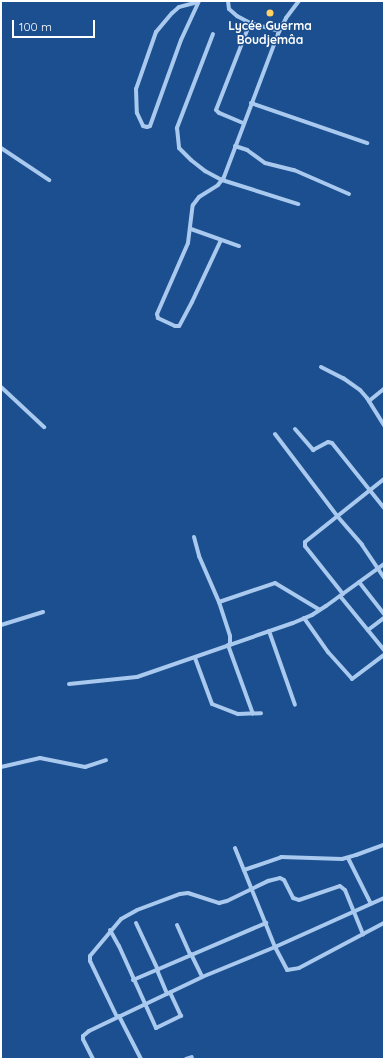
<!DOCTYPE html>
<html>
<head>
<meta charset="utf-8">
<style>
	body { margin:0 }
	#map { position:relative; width:385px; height:1060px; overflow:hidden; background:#1b4f8f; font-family:Quicksand,sans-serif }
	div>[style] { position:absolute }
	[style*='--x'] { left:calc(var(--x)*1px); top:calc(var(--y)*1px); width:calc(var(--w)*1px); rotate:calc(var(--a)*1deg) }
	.minor>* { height:4px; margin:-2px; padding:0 2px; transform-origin:2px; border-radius:2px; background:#a9c9ee }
	.dots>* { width:11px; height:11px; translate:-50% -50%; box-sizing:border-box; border:2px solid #1b4f8f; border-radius:50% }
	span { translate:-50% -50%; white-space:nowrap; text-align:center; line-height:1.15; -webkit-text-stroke:3px #1b4f8f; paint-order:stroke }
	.poi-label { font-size:12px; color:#fff; font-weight:700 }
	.frame { position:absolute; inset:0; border:2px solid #fff; pointer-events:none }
	.scale { position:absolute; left:12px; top:20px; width:83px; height:18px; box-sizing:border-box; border:2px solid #fff; border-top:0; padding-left:5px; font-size:12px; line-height:14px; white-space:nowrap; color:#fff; -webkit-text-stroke:3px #1b4f8f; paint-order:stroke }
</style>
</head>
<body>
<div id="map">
	<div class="minor">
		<div style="--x:228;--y:1;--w:8;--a:83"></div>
		<div style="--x:229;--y:9;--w:11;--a:41"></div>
		<div style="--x:237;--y:16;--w:15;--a:28"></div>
		<div style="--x:250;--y:23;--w:30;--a:15"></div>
		<div style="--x:198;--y:2;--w:20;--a:165"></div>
		<div style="--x:179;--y:7;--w:9;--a:139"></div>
		<div style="--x:172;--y:13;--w:25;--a:130"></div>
		<div style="--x:156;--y:32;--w:60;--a:109.3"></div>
		<div style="--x:136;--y:89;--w:24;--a:88"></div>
		<div style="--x:137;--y:113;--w:14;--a:65"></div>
		<div style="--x:143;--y:126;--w:4;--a:14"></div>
		<div style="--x:147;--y:127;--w:3;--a:-18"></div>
		<div style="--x:150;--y:126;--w:91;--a:-70.2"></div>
		<div style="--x:181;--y:40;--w:43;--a:-65.2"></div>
		<div style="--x:213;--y:34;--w:101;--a:111"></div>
		<div style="--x:177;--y:128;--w:20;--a:84"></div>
		<div style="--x:179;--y:148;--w:17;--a:45"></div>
		<div style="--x:191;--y:160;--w:18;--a:38"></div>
		<div style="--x:205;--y:171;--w:19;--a:28"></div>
		<div style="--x:222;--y:180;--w:80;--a:17.5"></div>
		<div style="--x:251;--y:103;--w:123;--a:19"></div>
		<div style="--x:243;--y:123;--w:26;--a:-157"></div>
		<div style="--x:219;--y:113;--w:4;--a:-135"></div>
		<div style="--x:216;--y:110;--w:93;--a:-68.7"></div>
		<div style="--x:235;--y:146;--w:13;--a:18"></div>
		<div style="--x:247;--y:150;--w:22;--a:36"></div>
		<div style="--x:265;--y:163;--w:30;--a:14"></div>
		<div style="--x:294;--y:170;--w:60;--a:23.6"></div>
		<div style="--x:1;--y:148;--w:58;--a:33.7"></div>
		<div style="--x:191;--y:229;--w:51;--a:19.5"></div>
		<div style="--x:221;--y:240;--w:68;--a:115.1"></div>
		<div style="--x:192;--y:302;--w:27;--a:118"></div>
		<div style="--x:179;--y:326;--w:4;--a:180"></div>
		<div style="--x:175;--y:326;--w:19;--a:-155"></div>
		<div style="--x:158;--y:318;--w:4;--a:-104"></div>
		<div style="--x:157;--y:314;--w:77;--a:-66.4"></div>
		<div style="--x:188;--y:243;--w:38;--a:-83"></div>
		<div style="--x:193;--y:205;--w:10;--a:-53"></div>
		<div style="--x:199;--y:197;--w:22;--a:-32"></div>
		<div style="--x:218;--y:185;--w:10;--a:-53"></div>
		<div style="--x:224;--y:177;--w:153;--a:-69.3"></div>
		<div style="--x:278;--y:34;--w:18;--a:-63"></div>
		<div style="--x:286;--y:18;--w:21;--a:-53"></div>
		<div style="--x:321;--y:367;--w:25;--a:27"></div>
		<div style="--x:343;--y:378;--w:21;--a:35"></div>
		<div style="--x:360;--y:390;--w:11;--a:49"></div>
		<div style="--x:367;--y:398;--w:32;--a:58"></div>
		<div style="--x:1;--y:387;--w:59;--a:42.9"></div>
		<div style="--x:369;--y:401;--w:19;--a:-39"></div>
		<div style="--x:295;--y:429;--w:28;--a:49"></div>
		<div style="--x:313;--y:450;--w:17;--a:-28"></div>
		<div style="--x:328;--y:442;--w:4;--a:14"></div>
		<div style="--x:332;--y:443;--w:83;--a:51.3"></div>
		<div style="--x:275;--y:434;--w:104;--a:52.8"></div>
		<div style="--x:338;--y:517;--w:37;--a:49"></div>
		<div style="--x:362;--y:545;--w:40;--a:56"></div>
		<div style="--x:194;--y:537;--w:20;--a:75"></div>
		<div style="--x:199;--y:556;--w:50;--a:66.5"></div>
		<div style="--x:219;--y:602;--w:36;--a:72"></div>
		<div style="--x:230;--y:636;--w:9;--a:90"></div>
		<div style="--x:359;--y:582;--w:41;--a:52"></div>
		<div style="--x:343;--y:594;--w:61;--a:-128.4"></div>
		<div style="--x:305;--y:546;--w:4;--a:-90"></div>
		<div style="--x:305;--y:542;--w:101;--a:-38.6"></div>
		<div style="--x:340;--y:596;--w:70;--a:50.8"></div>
		<div style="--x:219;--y:602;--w:59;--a:-18.7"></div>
		<div style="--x:275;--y:583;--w:52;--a:31"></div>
		<div style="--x:304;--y:618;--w:42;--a:54.8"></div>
		<div style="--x:328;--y:652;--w:36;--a:48"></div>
		<div style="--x:352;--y:679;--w:40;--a:-37"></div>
		<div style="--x:1;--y:625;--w:44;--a:-17.2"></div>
		<div style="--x:368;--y:630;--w:20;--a:-37"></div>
		<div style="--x:269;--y:631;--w:78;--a:70.6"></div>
		<div style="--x:228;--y:645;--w:73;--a:70.1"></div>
		<div style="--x:195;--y:658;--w:49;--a:69.7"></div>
		<div style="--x:212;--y:704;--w:28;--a:21"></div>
		<div style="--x:238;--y:714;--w:23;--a:-2"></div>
		<div style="--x:69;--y:684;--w:68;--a:-5.9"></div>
		<div style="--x:137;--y:677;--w:165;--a:-19.1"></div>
		<div style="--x:293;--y:623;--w:21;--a:-23"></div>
		<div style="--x:312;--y:615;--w:17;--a:-33"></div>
		<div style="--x:326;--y:606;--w:72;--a:-35.9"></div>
		<div style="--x:1;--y:767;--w:40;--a:-13"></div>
		<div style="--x:40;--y:758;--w:46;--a:11.3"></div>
		<div style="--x:85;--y:767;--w:22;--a:-18"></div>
		<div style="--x:235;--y:848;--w:107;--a:68"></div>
		<div style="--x:275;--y:947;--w:26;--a:62"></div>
		<div style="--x:287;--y:970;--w:12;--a:-9"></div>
		<div style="--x:299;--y:968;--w:96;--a:-27.9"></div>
		<div style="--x:348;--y:858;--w:51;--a:63.4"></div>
		<div style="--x:244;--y:870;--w:39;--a:-19"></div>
		<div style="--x:281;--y:857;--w:61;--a:1.9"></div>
		<div style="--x:342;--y:859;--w:15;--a:-16"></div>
		<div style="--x:356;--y:855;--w:30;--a:-20"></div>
		<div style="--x:136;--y:923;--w:52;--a:64.9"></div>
		<div style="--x:177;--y:925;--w:32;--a:66"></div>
		<div style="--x:110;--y:930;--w:18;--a:61"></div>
		<div style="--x:119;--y:946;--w:90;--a:65.7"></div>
		<div style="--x:156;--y:1028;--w:28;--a:-26"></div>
		<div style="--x:181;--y:1016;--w:26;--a:-115"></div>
		<div style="--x:191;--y:954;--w:25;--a:64"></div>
		<div style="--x:157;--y:970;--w:26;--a:67"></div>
		<div style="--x:133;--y:980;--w:145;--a:-23.2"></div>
		<div style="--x:119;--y:1016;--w:48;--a:62.9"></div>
		<div style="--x:117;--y:1017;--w:62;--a:-115.7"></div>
		<div style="--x:90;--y:961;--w:5;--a:-90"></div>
		<div style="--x:90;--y:956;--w:48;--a:-50"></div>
		<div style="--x:121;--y:919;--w:18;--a:-29"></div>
		<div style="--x:137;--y:910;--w:46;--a:-20.4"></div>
		<div style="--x:180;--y:894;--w:8;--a:-7"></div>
		<div style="--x:188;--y:893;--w:33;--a:18"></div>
		<div style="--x:219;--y:903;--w:8;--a:-14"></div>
		<div style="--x:227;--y:901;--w:46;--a:-26"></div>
		<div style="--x:268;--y:881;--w:12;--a:-14"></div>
		<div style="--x:280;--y:878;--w:4;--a:27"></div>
		<div style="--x:284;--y:880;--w:20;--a:63"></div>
		<div style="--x:293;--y:898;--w:6;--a:18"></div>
		<div style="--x:299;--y:900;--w:43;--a:-18.9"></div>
		<div style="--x:340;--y:886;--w:6;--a:39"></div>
		<div style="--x:345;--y:890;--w:48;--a:67.8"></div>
		<div style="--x:93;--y:1059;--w:22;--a:-117"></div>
		<div style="--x:83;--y:1039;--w:3;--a:-90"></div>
		<div style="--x:83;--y:1036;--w:8;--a:-40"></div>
		<div style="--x:89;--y:1031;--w:125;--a:-25.5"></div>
		<div style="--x:202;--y:977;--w:79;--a:-22.3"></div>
		<div style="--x:275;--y:947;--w:120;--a:-24.2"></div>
		<div style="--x:186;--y:1059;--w:6;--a:-18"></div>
	</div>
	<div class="dots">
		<div style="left:270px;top:13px;background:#ffd166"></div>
	</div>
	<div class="poi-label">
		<span style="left:270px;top:33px">Lycée Guerma<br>Boudjemâa</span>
	</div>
	<div class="frame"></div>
	<div class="scale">100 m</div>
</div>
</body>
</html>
